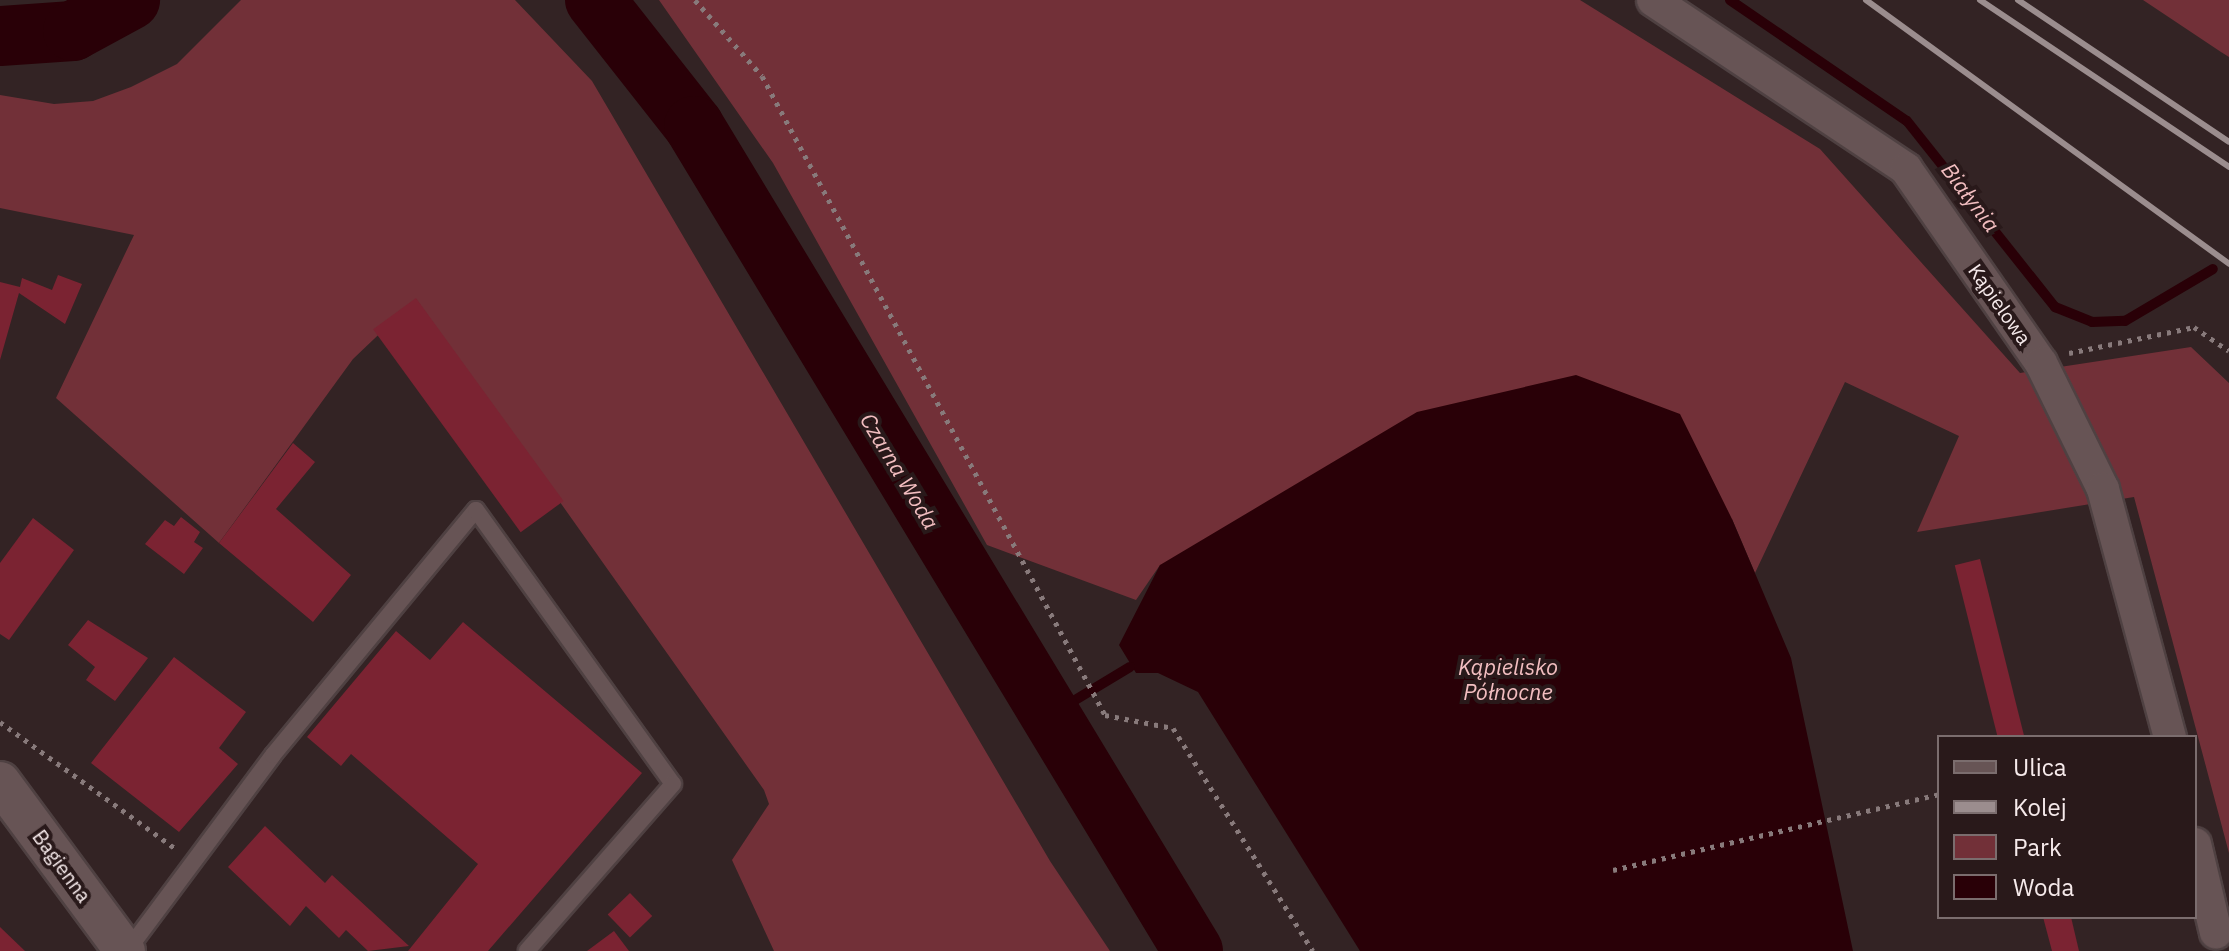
<!DOCTYPE html>
<html>
<head>
<meta charset="utf-8">
<style>
	body { margin:0 }
	#map { position:relative; width:2229px; height:951px; overflow:hidden; background:#332324; font-family:"IBM Plex Sans",sans-serif }
	div>[style] { position:absolute }
	[style*='--x'] { left:calc(var(--x)*1px); top:calc(var(--y)*1px); width:calc(var(--w)*1px); rotate:calc(var(--a)*1deg) }
	.green>* { inset:0; background:#723038 }
	.water>* { inset:0; background:#290007 }
	.stream>* { height:10px; margin:-5px; padding:0 5px; transform-origin:5px; border-radius:5px; background:#290007 }
	.river>* { height:60px; margin:-30px; padding:0 30px; transform-origin:30px; border-radius:30px; background:#290007 }
	.building>* { inset:0; background:#7b2332; transform-origin:0 0 }
	.path>* { height:5px; margin-top:-2.5px; transform-origin:0; background:repeating-linear-gradient(90deg,#887a7b 0 4px,transparent 0 10px) }
	.roads { filter:drop-shadow(2px 0 #4f4142) drop-shadow(-2px 0 #4f4142) drop-shadow(0 2px #4f4142) drop-shadow(0 -2px #4f4142) }
	.service>* { height:16px; margin:-8px; padding:0 8px; transform-origin:8px; border-radius:8px; background:#675455 }
	.minor>* { height:32px; margin:-16px; padding:0 16px; transform-origin:16px; border-radius:16px; background:#675455 }
	.tertiary>* { height:40px; margin:-20px; padding:0 20px; transform-origin:20px; border-radius:20px; background:#675455 }
	.rail>* { height:6px; margin:-3px; padding:0 3px; transform-origin:3px; border-radius:3px; background:#9b8d8e }
	span { translate:-50% -50%; white-space:nowrap; text-align:center; line-height:1.15; -webkit-text-stroke:8px #29191a; paint-order:stroke }
	.street-label { font-size:20px; color:#f6eaeb }
	.water-label { font-size:22px; color:#f2bec0; font-style:italic }
	.legend { position:absolute; left:1937px; top:735px; width:260px; height:184px; box-sizing:border-box; background:#29191a; border:2px solid #7b6d6e; margin:0; padding:10px 14px; list-style:none; font-size:24px; color:#f6eaeb }
	.legend li { display:flex; align-items:center; gap:16px; height:40px }
	.legend b { width:40px; border:2px solid #7b6d6e }
</style>
</head>
<body>
<div id="map">
	<div class="green">
		<div style="clip-path:polygon(241px 0,515px 0,592px 81px,1050px 861px,1110px 951px,774px 951px,732px 860px,769px 804px,764px 790px,416px 299px,353px 359px,219px 543px,56px 398px,134px 235px,0 208px,0 95px,54px 104px,93px 101px,131px 87px,177px 64px)"></div>
		<div style="clip-path:polygon(659px 0,1580px 0,1820px 149px,2020px 373px,2191px 347px,2229px 383px,2229px 853px,2134px 497px,1917px 532px,1959px 436px,1845px 382px,1755px 573px,1732px 519px,1160px 565px,1136px 600px,987px 545px,773px 163px)"></div>
		<div style="clip-path:polygon(2143px 0,2229px 0,2229px 57px,2221px 52px)"></div>
	</div>
	<div class="water">
		<div style="clip-path:polygon(1576px 375px,1680px 414px,1732px 519px,1791px 658px,1853px 951px,1360px 951px,1198px 692px,1158px 673px,1136px 673px,1119px 645px,1160px 565px,1417px 412px)"></div>
	</div>
	<div class="stream">
		<div style="--x:1730;--y:0;--w:214;--a:34.4"></div>
		<div style="--x:1907;--y:121;--w:238;--a:51.5"></div>
		<div style="--x:2055;--y:307;--w:40;--a:22"></div>
		<div style="--x:2092;--y:322;--w:33;--a:-2"></div>
		<div style="--x:2125;--y:321;--w:102;--a:-30.6"></div>
		<div style="--x:1047;--y:717;--w:97;--a:-31.1"></div>
	</div>
	<div class="river">
		<div style="--x:595;--y:0;--w:160;--a:51.8"></div>
		<div style="--x:694;--y:126;--w:964;--a:58.83"></div>
		<div style="--x:0;--y:36;--w:73;--a:-3.9"></div>
		<div style="--x:73;--y:31;--w:65;--a:-28.5"></div>
	</div>
	<div class="building">
		<div style="clip-path:polygon(58px 275px,82px 284px,65px 324px,19px 293px,0 360px,0 282px,20px 287px,22px 278px,52px 290px)"></div>
		<div style="left:416px;top:298px;width:251px;height:53px;rotate:54deg"></div>
		<div style="clip-path:polygon(293px 443px,315px 462px,276px 509px,351px 575px,313px 622px,219px 543px)"></div>
		<div style="clip-path:polygon(181px 517px,200px 532px,194px 542px,203px 548px,184px 574px,145px 544px,165px 520px,174px 526px)"></div>
		<div style="clip-path:polygon(33px 518px,74px 550px,9px 640px,0 634px,0 563px)"></div>
		<div style="left:1980px;top:559px;width:184px;height:26px;rotate:76deg"></div>
		<div style="clip-path:polygon(88px 620px,148px 658px,115px 701px,86px 680px,95px 667px,68px 645px)"></div>
		<div style="clip-path:polygon(463px 622px,642px 773px,488px 951px,408px 951px,478px 864px,351px 754px,341px 766px,307px 737px,396px 631px,430px 660px)"></div>
		<div style="clip-path:polygon(174px 657px,246px 712px,219px 748px,238px 764px,179px 832px,91px 763px)"></div>
		<div style="clip-path:polygon(265px 826px,325px 883px,332px 875px,409px 946px,368px 951px,346px 930px,339px 938px,306px 906px,290px 926px,228px 867px)"></div>
		<div style="left:630px;top:893px;width:32px;height:31px;rotate:46deg"></div>
		<div style="clip-path:polygon(2043px 917px,2071px 917px,2079px 951px,2052px 951px)"></div>
		<div style="clip-path:polygon(0 927px,25px 951px,0 951px)"></div>
		<div style="clip-path:polygon(614px 931px,629px 951px,587px 951px)"></div>
	</div>
	<div class="path">
		<div style="--x:695;--y:0;--w:101;--a:48.6"></div>
		<div style="--x:762;--y:76;--w:725;--a:61.77"></div>
		<div style="--x:1105;--y:715;--w:69;--a:10.8"></div>
		<div style="--x:1173;--y:728;--w:263;--a:57.9"></div>
		<div style="--x:2069;--y:353;--w:128;--a:-11.7"></div>
		<div style="--x:2194;--y:327;--w:42;--a:34.4"></div>
		<div style="--x:0;--y:722;--w:217;--a:35.8"></div>
		<div style="--x:1613;--y:870;--w:335;--a:-13.1"></div>
	</div>
	<div class="roads">
		<div class="service">
			<div style="--x:127;--y:951;--w:244;--a:-53.3"></div>
			<div style="--x:273;--y:755;--w:318;--a:-50.4"></div>
			<div style="--x:476;--y:510;--w:337;--a:54.3"></div>
			<div style="--x:673;--y:784;--w:222;--a:131.2"></div>
		</div>
		<div class="minor">
			<div style="--x:1653;--y:0;--w:304;--a:33.7"></div>
			<div style="--x:1906;--y:169;--w:236;--a:55.2"></div>
			<div style="--x:2041;--y:363;--w:140;--a:63.8"></div>
			<div style="--x:2103;--y:489;--w:257;--a:74.9"></div>
			<div style="--x:2195;--y:844;--w:91;--a:76.7"></div>
		</div>
		<div class="tertiary">
			<div style="--x:0;--y:782;--w:210;--a:53.5"></div>
		</div>
	</div>
	<div class="rail">
		<div style="--x:1866;--y:0;--w:449;--a:36"></div>
		<div style="--x:1980;--y:0;--w:300;--a:33.8"></div>
		<div style="--x:2018;--y:0;--w:254;--a:33.9"></div>
	</div>
	<div class="street-label">
		<span style="left:2000px;top:304px;rotate:55deg">Kąpielowa</span>
		<span style="left:62px;top:866px;rotate:54deg">Bagienna</span>
	</div>
	<div class="water-label">
		<span style="left:1971px;top:197px;rotate:53deg">Białynia</span>
		<span style="left:900px;top:471px;rotate:59deg">Czarna Woda</span>
		<span style="left:1508px;top:679px">Kąpielisko<br>Północne</span>
	</div>
	<ul class="legend">
	<li><b style="height:10px;background:#675455"></b>Ulica</li>
	<li><b style="height:10px;background:#9b8d8e"></b>Kolej</li>
	<li><b style="height:22px;background:#723038"></b>Park</li>
	<li><b style="height:22px;background:#290007"></b>Woda</li>
	</ul>
</div>
</body>
</html>
